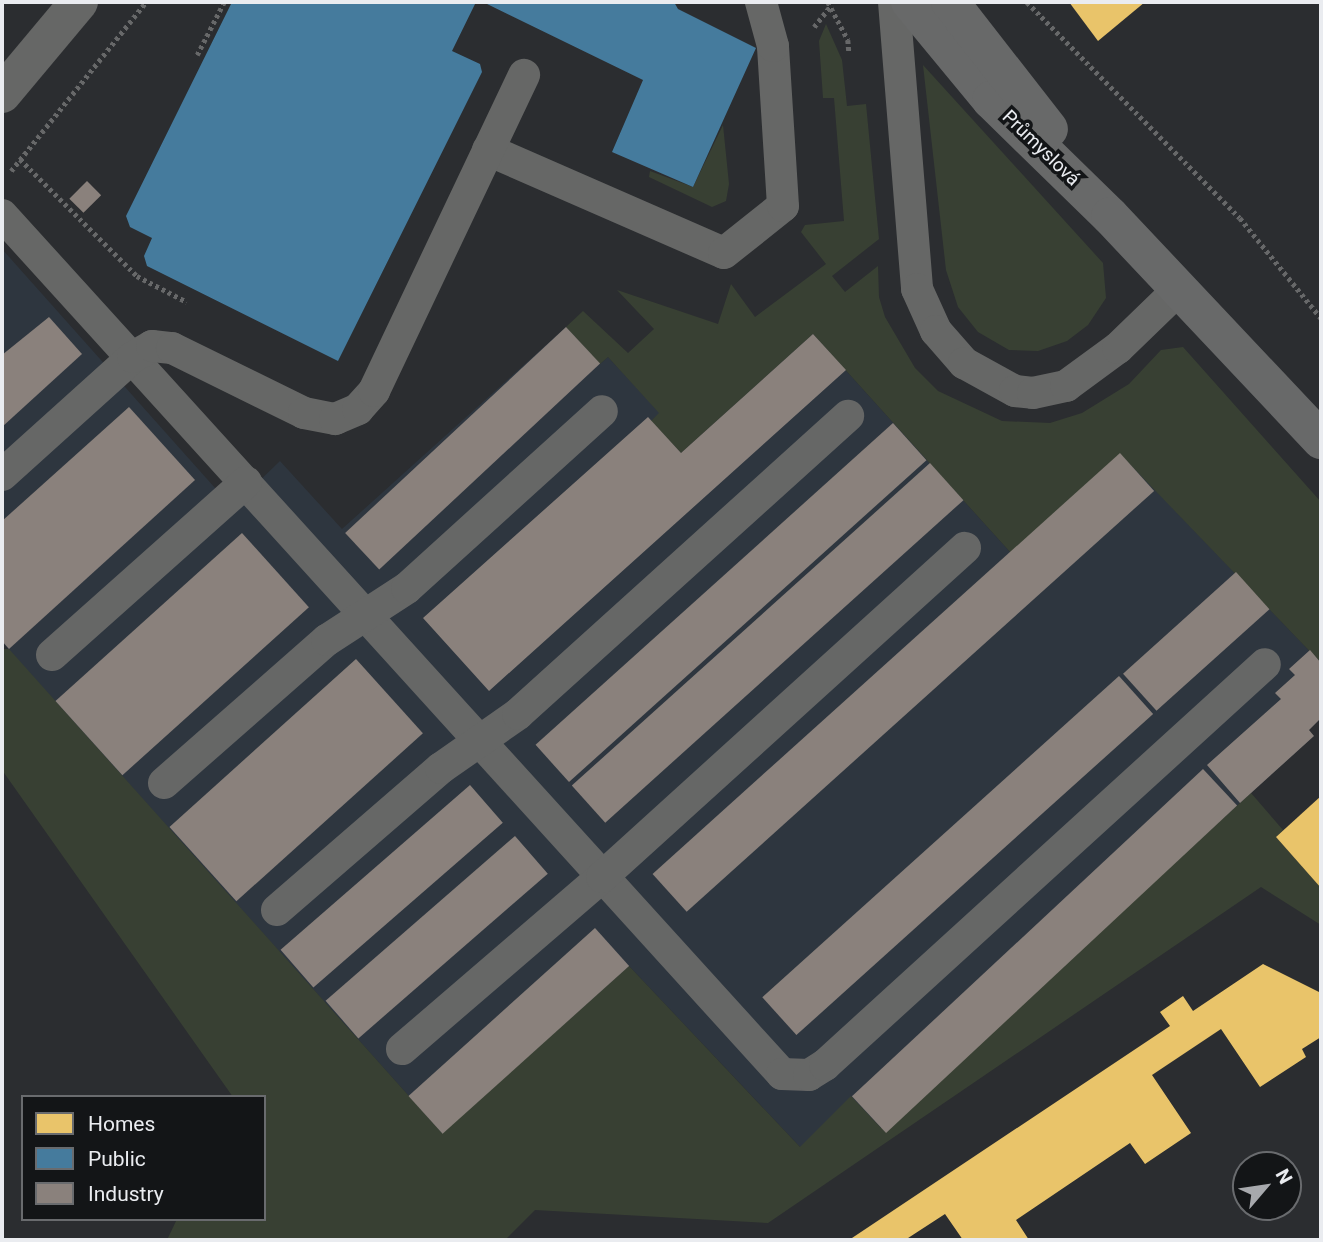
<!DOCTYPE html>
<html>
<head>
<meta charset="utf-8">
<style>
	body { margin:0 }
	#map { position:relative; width:1323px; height:1242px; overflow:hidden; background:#2b2d30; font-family:Roboto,sans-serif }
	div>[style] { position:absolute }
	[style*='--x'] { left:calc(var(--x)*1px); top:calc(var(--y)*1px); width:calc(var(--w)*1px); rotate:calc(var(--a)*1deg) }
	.built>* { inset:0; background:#2e363f }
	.green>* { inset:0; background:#384033 }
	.homes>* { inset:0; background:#e9c46a }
	.public>* { inset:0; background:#457b9d }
	.industry>* { inset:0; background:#8a817c; transform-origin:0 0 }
	.path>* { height:4.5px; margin-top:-2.25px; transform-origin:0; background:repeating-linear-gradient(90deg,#676869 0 3.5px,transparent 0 7px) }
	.service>* { height:32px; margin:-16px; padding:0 16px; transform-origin:16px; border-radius:16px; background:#666766 }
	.tertiary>* { height:38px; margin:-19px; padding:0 19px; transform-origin:19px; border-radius:19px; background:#666766 }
	.secondary>* { height:38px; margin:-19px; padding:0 19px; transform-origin:19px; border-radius:19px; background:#686969 }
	span { translate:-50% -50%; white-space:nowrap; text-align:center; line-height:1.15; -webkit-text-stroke:7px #131517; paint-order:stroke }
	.street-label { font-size:19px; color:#eaecf0 }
	.frame { position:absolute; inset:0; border:4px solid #eaecf0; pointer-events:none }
	.legend { position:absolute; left:21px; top:1095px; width:245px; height:126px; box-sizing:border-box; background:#131517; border:2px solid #696b6e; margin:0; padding:9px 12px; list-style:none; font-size:21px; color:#eaecf0 }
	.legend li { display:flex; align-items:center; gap:14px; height:35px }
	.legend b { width:35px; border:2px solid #696b6e }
	.north { position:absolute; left:1232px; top:1151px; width:70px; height:70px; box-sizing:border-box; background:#131517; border:2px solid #696b6e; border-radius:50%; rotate:61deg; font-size:19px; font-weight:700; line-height:28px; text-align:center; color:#eaecf0 }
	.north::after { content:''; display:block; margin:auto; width:24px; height:32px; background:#a7a9ad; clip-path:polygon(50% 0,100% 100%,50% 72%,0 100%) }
</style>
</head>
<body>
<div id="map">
	<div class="built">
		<div style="clip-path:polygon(2px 249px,232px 507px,280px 461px,342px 529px,566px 327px,600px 364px,608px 357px,660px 413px,651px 421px,681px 453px,813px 334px,1011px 553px,1120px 453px,1321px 663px,1321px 718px,1309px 730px,1314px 736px,881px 1128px,851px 1097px,801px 1148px,629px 966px,442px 1133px,2px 642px)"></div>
	</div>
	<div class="green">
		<div style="clip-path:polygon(826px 24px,842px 60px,847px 106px,866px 104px,879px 239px,832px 276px,845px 292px,878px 266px,879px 297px,885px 317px,915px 368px,938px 391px,1002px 421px,1050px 423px,1082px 413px,1129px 384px,1161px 350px,1183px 347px,1321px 502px,1321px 663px,1120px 454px,1011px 553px,813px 334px,681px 453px,651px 421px,659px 413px,608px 357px,600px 364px,566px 327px,583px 311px,628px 353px,654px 329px,617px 290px,718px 324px,731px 284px,755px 317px,826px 264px,801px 232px,805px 225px,844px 221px,834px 98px,823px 98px,819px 41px)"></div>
		<div style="clip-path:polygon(923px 65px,1103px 263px,1106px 298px,1088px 325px,1067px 341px,1038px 351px,1009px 350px,978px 332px,958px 307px,946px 270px)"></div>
		<div style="clip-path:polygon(723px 125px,729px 184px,726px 201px,712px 207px,649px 177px,650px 171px,693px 187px)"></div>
		<div style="clip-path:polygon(2px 649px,9px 649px,442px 1133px,629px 966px,800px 1147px,851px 1096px,881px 1128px,1251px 793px,1283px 830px,1276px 837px,1321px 888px,1321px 925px,1261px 887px,768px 1223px,535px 1210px,505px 1240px,167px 1240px,177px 1219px,264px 1219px,264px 1097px,233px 1097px,2px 770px)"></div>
	</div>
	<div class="homes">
		<div style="clip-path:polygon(1069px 2px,1145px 2px,1098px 41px)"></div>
		<div style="clip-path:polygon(1321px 796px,1321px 888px,1276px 837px)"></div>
		<div style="clip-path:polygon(1263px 964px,1321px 993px,1321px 1037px,1302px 1049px,1306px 1057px,1260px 1087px,1221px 1029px,1152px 1075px,1191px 1133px,1145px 1164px,1130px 1143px,1016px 1220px,1029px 1240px,963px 1240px,945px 1214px,905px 1240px,849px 1240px,1170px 1026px,1160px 1012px,1183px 996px,1193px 1011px)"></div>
	</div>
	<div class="public">
		<div style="clip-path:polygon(232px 2px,476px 2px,452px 51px,480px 64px,482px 72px,338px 361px,147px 266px,144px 256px,152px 238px,130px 227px,126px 216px)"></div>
		<div style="clip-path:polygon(483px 2px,674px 2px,678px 9px,756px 48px,693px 187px,612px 152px,643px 80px)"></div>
	</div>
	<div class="industry">
		<div style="left:87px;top:181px;width:20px;height:25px;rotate:45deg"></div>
		<div style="clip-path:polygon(49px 317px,82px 354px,2px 427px,2px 355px)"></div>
		<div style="left:566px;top:327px;width:50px;height:302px;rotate:47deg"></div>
		<div style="clip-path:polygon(813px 334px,846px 370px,489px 691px,423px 618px,648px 417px,681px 453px)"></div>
		<div style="clip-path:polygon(129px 407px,195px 480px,9px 649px,2px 641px,2px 521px)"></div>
		<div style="left:893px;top:423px;width:50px;height:481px;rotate:48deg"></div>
		<div style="left:1120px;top:453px;width:51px;height:629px;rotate:48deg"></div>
		<div style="left:930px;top:463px;width:50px;height:482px;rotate:48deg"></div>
		<div style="left:242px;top:533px;width:100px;height:251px;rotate:48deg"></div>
		<div style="left:1236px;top:572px;width:50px;height:152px;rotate:48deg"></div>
		<div style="clip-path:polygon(1310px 650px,1321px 663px,1321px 718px,1309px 730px,1314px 736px,1240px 803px,1207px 765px,1281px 699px,1275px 693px,1295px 675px,1289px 669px)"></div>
		<div style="left:356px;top:659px;width:100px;height:251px;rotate:48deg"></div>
		<div style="left:1119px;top:676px;width:51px;height:480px;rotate:48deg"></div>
		<div style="left:1203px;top:769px;width:50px;height:480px;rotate:47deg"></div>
		<div style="left:470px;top:785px;width:50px;height:251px;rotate:49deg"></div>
		<div style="left:515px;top:836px;width:50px;height:251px;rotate:49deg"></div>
		<div style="left:595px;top:928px;width:51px;height:251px;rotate:48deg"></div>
	</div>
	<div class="path">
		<div style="--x:828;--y:2;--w:43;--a:62.2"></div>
		<div style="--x:848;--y:40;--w:12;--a:85"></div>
		<div style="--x:1027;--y:2;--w:303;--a:45.4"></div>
		<div style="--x:1240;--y:218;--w:129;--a:51"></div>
		<div style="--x:814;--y:27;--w:28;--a:-52"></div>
		<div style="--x:197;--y:55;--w:59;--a:-63"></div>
		<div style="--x:20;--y:159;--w:165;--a:45"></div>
		<div style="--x:137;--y:276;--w:56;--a:27.5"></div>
		<div style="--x:11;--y:171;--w:216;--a:-51.4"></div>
	</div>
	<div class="service">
		<div style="--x:894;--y:2;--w:288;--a:85.4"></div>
		<div style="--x:917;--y:289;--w:46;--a:65.7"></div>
		<div style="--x:936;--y:331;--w:43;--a:48.8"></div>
		<div style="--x:964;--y:363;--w:58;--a:28.8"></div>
		<div style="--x:1015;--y:391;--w:18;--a:6"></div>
		<div style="--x:1033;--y:393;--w:34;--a:-12"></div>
		<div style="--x:1066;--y:386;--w:64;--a:-36.2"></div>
		<div style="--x:1118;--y:348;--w:86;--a:-44.1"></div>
		<div style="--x:488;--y:150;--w:257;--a:23.6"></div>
		<div style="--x:724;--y:253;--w:75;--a:-38.5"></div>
		<div style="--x:783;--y:206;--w:160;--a:-93.6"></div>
		<div style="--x:773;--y:46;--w:46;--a:-105.3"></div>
		<div style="--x:2;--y:215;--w:1160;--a:47.76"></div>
		<div style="--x:782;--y:1074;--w:27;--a:2"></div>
		<div style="--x:809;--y:1075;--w:19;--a:-32"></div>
		<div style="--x:825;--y:1065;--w:595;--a:-42.34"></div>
		<div style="--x:2;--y:475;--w:176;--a:-42"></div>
		<div style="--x:133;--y:357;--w:22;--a:-30"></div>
		<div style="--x:152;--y:346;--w:20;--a:6"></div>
		<div style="--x:172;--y:348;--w:147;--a:26.2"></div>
		<div style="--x:304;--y:413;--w:32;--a:11"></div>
		<div style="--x:335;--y:419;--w:25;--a:-23"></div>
		<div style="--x:358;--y:409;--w:24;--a:-48"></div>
		<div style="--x:374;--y:391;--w:350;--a:-64.6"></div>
		<div style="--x:52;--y:655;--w:260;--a:-41.7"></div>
		<div style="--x:164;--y:783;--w:217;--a:-41.3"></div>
		<div style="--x:327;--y:640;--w:95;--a:-33"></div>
		<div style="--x:407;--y:588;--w:263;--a:-42.2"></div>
		<div style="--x:277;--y:910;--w:217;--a:-40.9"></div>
		<div style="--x:441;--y:768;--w:94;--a:-35"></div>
		<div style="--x:518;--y:714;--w:445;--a:-42.1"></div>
		<div style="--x:402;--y:1049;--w:264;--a:-40.7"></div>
		<div style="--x:602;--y:877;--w:490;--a:-42.2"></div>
	</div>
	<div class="tertiary">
		<div style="--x:2;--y:94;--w:120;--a:-50.1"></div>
	</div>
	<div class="secondary">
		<div style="--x:910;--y:2;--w:127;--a:50.4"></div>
		<div style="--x:991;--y:100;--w:166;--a:44.3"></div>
		<div style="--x:1110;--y:216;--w:308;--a:46.7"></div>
		<div style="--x:950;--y:2;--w:161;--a:52.1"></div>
	</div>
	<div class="street-label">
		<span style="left:1041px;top:148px;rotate:44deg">Průmyslová</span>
	</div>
	<div class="frame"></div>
	<ul class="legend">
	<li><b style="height:19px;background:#e9c46a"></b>Homes</li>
	<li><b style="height:19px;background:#457b9d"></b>Public</li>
	<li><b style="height:19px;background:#8a817c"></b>Industry</li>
	</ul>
	<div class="north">N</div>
</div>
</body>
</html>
